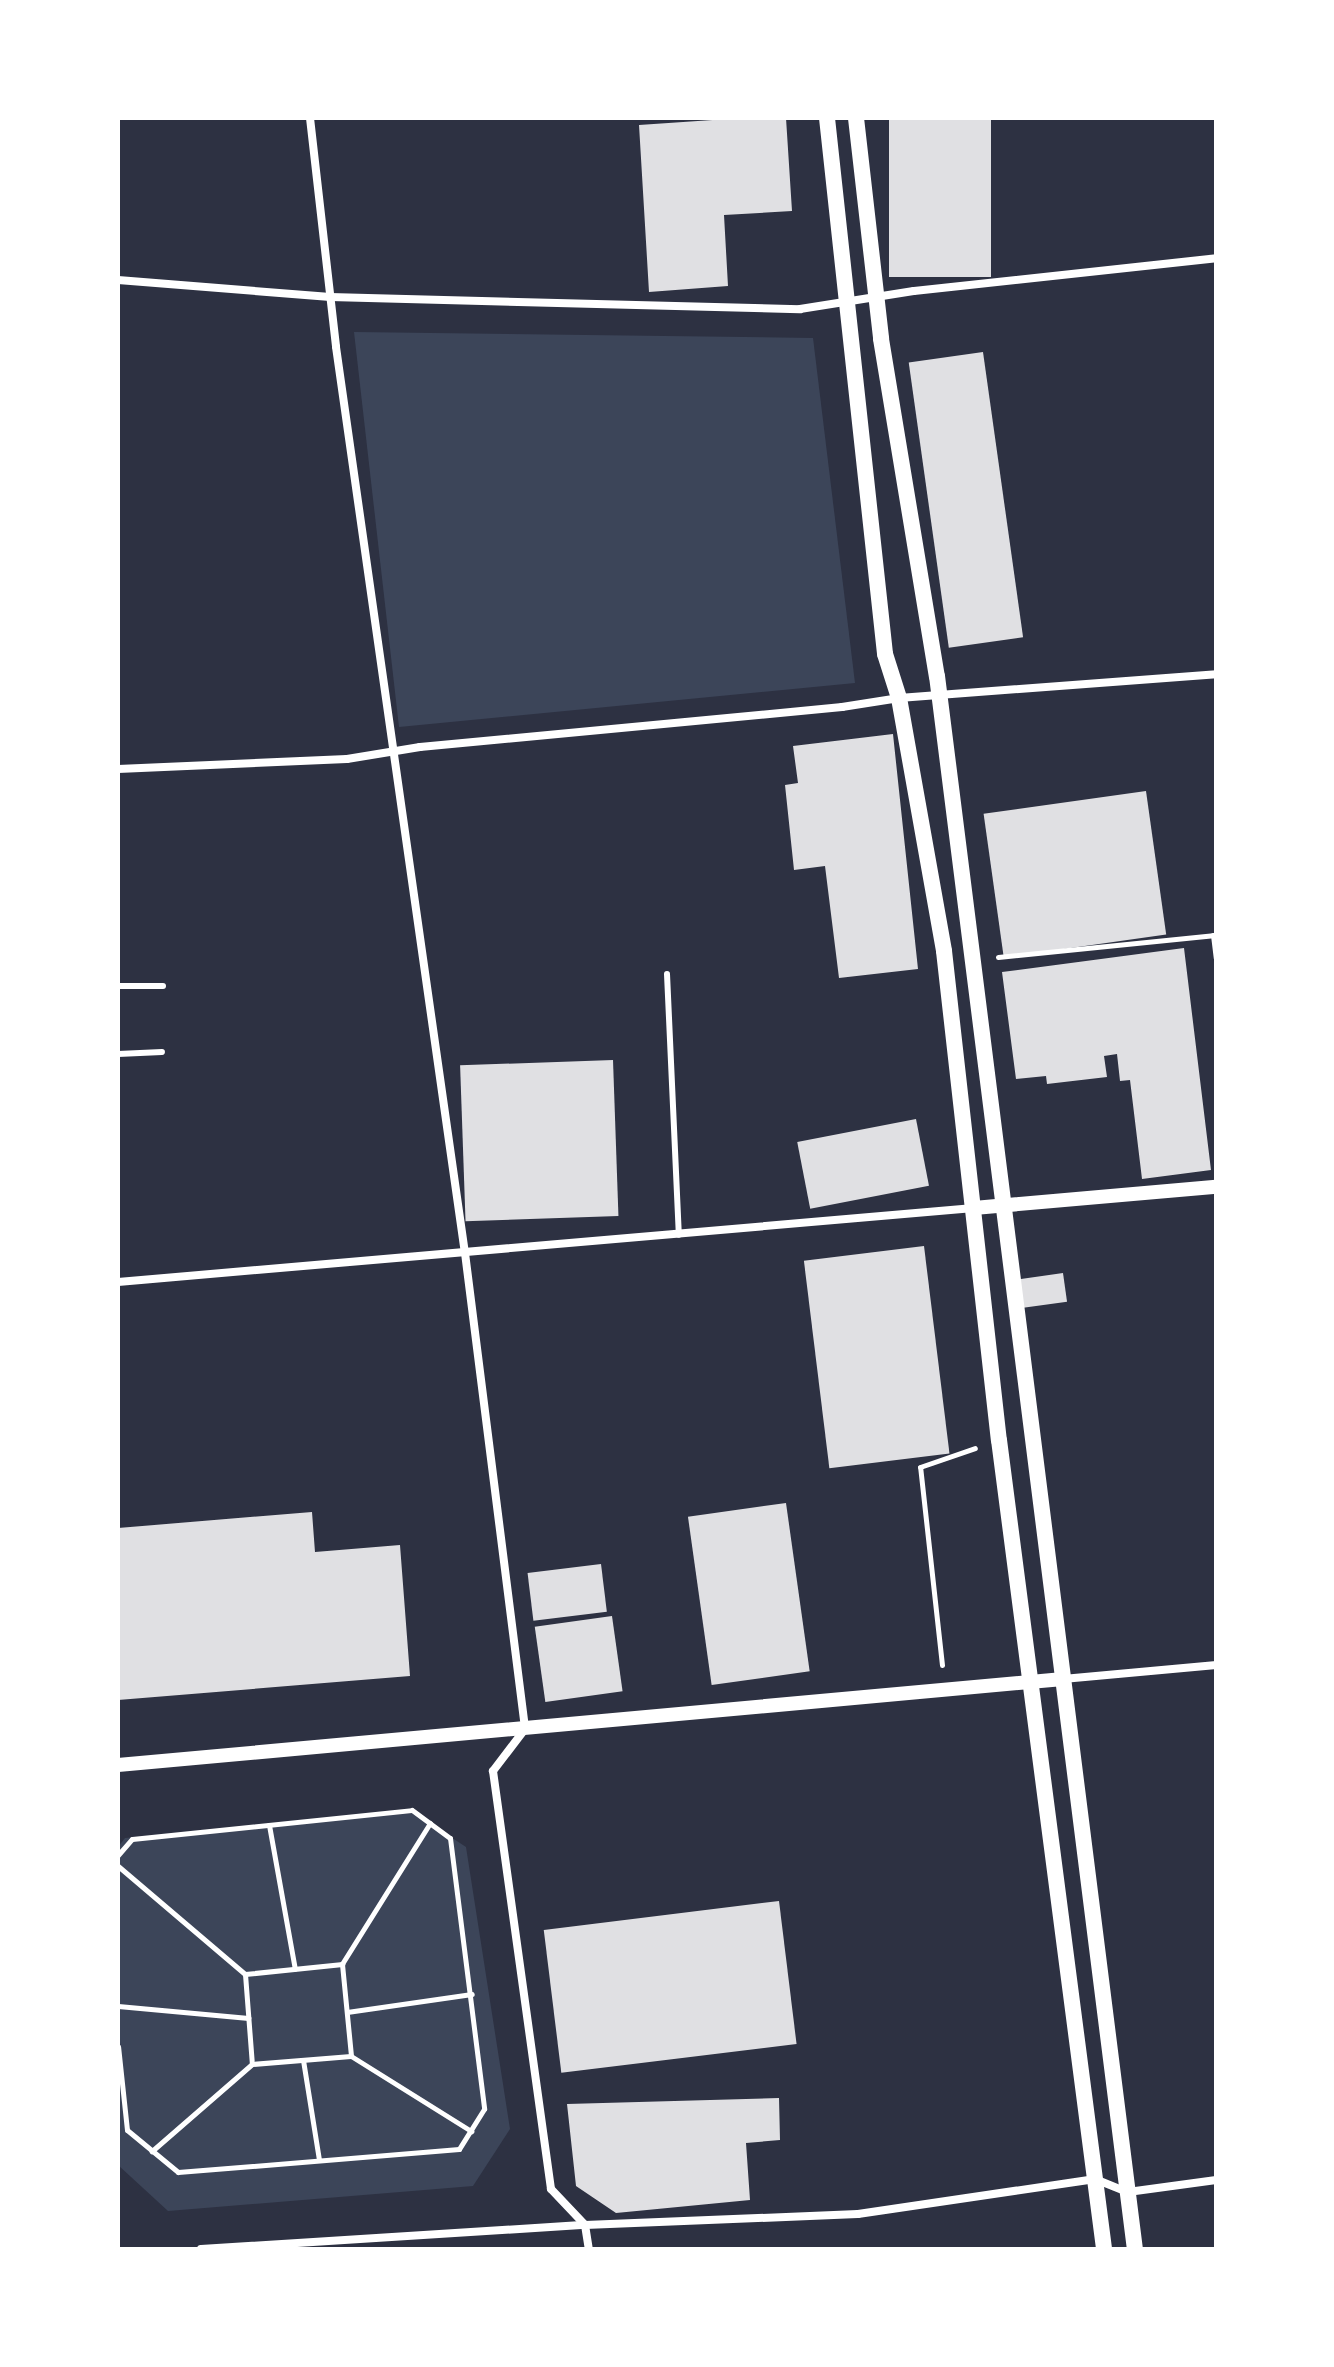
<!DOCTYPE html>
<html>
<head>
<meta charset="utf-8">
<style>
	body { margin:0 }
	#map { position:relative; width:1334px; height:2367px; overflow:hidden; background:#2d3142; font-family:"Sofia Sans Condensed",sans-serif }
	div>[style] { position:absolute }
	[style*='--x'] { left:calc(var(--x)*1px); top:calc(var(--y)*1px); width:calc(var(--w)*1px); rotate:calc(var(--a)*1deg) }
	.green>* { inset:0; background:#3c4559 }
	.building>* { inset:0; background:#e0e0e3; transform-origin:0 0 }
	.path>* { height:5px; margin:-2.5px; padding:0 2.5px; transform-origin:2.5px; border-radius:2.5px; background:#fff }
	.service>* { height:6px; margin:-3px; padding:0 3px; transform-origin:3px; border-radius:3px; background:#fff }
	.minor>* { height:8px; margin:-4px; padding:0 4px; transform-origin:4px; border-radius:4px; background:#fff }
	.tertiary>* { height:14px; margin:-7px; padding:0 7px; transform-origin:7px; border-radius:7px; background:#fff }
	.secondary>* { height:16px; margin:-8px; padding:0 8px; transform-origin:8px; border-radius:8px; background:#fff }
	span { translate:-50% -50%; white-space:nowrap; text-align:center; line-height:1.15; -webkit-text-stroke:8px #fff; paint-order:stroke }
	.frame { position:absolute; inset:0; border:120px solid #fff; pointer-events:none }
</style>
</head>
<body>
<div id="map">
	<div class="green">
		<div style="clip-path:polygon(354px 332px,813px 338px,855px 683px,399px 727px)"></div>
		<div style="clip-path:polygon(414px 1813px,466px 1847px,510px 2129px,473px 2186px,168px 2211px,118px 2165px,118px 1847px,125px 1838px)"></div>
	</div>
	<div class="building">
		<div style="clip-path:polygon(742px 118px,786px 118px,792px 211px,724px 215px,728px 286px,649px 292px,639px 125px)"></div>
		<div style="left:889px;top:118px;width:102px;height:159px"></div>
		<div style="left:983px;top:352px;width:288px;height:75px;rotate:82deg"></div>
		<div style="clip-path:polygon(893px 734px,918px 969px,839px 978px,825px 866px,794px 870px,785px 785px,798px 783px,793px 746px)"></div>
		<div style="left:1146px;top:791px;width:145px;height:164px;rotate:82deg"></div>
		<div style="clip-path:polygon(1184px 948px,1211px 1170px,1142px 1179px,1130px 1080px,1120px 1081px,1117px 1054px,1104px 1056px,1107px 1077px,1047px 1084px,1046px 1076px,1016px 1079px,1002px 972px)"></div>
		<div style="left:613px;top:1060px;width:156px;height:153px;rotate:88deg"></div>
		<div style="left:916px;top:1119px;width:68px;height:121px;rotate:79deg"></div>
		<div style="left:924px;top:1246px;width:209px;height:121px;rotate:83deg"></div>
		<div style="left:1063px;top:1273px;width:29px;height:46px;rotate:82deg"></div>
		<div style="left:786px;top:1503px;width:170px;height:99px;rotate:82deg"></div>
		<div style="clip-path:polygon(312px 1512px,315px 1552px,400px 1545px,410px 1676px,118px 1700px,118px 1528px)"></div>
		<div style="left:601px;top:1564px;width:48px;height:74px;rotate:83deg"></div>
		<div style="left:612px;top:1616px;width:76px;height:78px;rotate:82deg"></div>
		<div style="left:779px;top:1901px;width:144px;height:237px;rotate:83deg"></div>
		<div style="clip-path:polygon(779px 2098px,780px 2140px,746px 2143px,750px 2200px,616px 2213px,576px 2186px,567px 2104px)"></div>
	</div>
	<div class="path">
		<div style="--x:998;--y:957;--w:216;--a:-5.8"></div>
		<div style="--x:1213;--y:935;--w:23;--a:83"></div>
		<div style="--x:942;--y:1665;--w:199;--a:-96.3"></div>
		<div style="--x:920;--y:1467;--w:58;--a:-19.1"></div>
		<div style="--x:430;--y:1823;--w:166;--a:122"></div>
		<div style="--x:342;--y:1964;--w:92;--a:84.4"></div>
		<div style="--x:351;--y:2056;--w:142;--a:32"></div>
		<div style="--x:269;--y:1825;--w:146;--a:79.8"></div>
		<div style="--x:118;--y:1855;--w:21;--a:-49"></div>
		<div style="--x:132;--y:1839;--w:281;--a:-5.9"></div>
		<div style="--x:412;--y:1810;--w:47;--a:36.4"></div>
		<div style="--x:450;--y:1838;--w:273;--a:82.8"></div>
		<div style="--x:484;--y:2109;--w:47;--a:122"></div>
		<div style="--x:459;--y:2149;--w:282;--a:175.3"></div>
		<div style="--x:178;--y:2172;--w:66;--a:-140.5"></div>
		<div style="--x:127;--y:2130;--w:84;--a:-96.1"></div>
		<div style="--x:118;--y:1866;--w:167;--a:40.4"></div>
		<div style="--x:245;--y:1974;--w:90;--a:85.6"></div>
		<div style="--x:252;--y:2064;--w:133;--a:139"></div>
		<div style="--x:245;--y:1974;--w:98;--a:-5.9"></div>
		<div style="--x:118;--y:2006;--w:131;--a:5.3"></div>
		<div style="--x:347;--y:2012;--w:126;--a:-8.2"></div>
		<div style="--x:303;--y:2060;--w:101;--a:80.9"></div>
		<div style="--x:252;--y:2064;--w:99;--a:-4.6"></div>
	</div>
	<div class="service">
		<div style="--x:667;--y:974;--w:261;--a:87.4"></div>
		<div style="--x:118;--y:986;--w:45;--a:0"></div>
		<div style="--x:118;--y:1054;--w:44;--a:-2.6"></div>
	</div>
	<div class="minor">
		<div style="--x:310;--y:118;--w:230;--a:83.5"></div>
		<div style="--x:336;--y:347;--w:915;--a:81.9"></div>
		<div style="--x:465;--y:1253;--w:480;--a:82.8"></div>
		<div style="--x:525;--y:1729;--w:53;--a:127.3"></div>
		<div style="--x:493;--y:1771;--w:422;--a:82.1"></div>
		<div style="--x:551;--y:2189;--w:50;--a:46.6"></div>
		<div style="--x:585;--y:2225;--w:24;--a:81"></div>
		<div style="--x:118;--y:280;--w:213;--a:4.6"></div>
		<div style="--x:330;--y:297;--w:470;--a:1.5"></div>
		<div style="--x:800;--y:309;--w:115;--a:-9"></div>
		<div style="--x:914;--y:291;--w:304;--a:-6.2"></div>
		<div style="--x:118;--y:769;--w:229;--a:-2.5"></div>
		<div style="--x:347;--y:759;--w:74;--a:-9.3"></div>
		<div style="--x:420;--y:747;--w:424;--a:-5.4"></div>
		<div style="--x:842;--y:707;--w:58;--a:-9"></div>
		<div style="--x:899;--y:698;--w:318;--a:-4.3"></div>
		<div style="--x:118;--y:1282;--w:859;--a:-4.94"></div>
		<div style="--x:1063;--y:1679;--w:154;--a:-5.2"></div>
		<div style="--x:201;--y:2249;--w:385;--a:-3.6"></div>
		<div style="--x:585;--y:2225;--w:273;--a:-2.3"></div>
		<div style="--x:858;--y:2214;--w:240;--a:-8.4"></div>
		<div style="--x:1095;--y:2179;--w:35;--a:22"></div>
		<div style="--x:1128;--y:2192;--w:89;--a:-7.8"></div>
	</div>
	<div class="tertiary">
		<div style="--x:974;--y:1208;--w:243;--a:-5"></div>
		<div style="--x:118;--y:1765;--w:949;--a:-5.2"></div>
	</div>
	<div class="secondary">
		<div style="--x:827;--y:118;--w:539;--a:83.82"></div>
		<div style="--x:885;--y:654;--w:46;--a:72.3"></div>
		<div style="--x:899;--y:698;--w:257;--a:79.9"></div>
		<div style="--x:944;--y:951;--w:492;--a:83.6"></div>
		<div style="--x:999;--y:1440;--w:816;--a:82.6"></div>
		<div style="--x:856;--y:118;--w:222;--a:83.5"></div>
		<div style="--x:881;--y:339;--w:342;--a:80.6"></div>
		<div style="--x:937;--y:676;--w:1585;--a:82.83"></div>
	</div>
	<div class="frame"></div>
</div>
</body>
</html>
